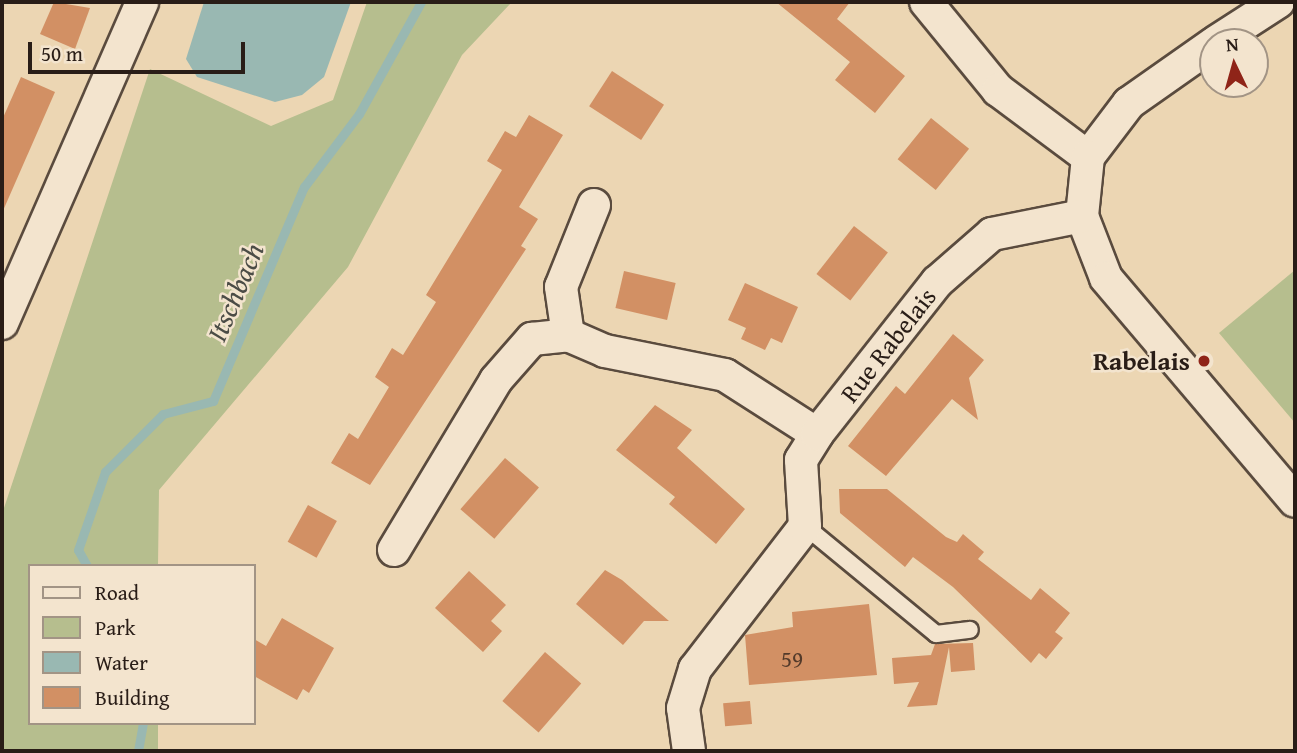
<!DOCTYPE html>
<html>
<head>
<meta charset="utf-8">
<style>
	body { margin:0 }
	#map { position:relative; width:1297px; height:753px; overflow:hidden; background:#ecd6b3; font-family:"Gentium Book Plus",serif }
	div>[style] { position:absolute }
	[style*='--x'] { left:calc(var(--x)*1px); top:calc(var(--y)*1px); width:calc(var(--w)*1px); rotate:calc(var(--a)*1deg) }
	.green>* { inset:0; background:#b6be8e }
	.water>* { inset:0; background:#99b8b2 }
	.stream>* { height:9px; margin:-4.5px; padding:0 4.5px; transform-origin:4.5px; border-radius:4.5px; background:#99b8b2 }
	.building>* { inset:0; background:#d29064; transform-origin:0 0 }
	.roads { filter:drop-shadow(2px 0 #5a4b3e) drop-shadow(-2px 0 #5a4b3e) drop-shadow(0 2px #5a4b3e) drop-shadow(0 -2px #5a4b3e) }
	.lane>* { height:16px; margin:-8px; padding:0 8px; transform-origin:8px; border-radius:8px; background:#f3e4ce }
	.street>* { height:32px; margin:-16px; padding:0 16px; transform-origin:16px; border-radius:16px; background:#f3e4ce }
	.dots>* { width:19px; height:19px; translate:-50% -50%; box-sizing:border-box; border:4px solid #f3e4ce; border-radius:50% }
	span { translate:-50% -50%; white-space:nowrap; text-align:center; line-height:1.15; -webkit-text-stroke:5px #f3e4ce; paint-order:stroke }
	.number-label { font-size:23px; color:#533a2a }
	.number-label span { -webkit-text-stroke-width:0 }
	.street-label { font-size:26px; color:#291d17 }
	.poi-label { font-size:26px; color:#291d17; font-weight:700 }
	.right { translate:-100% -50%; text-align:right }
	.water-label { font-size:28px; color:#4b4c46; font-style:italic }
	.frame { position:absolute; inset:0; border:4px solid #291d17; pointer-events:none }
	.legend { position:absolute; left:28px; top:564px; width:228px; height:161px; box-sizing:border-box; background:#f3e4ce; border:2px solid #a29485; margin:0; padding:9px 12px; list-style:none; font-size:21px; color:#291d17 }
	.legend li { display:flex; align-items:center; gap:14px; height:35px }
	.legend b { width:35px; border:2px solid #a29485 }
	.north { position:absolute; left:1199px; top:28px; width:70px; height:70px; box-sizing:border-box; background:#f3e4ce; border:2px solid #a29485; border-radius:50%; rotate:355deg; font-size:19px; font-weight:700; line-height:28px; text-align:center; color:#291d17 }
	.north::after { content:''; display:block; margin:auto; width:24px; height:32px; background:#8f2418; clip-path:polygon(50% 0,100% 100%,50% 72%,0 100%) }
	.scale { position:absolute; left:28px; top:42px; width:217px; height:32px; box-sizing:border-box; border:4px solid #291d17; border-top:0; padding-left:9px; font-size:21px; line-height:24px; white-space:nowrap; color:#291d17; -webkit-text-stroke:5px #f3e4ce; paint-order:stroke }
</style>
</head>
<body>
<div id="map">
	<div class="green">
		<div style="clip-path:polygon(367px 2px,512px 2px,462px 55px,348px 267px,159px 490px,158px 566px,30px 566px,30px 723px,158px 723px,158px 751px,2px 751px,2px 514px,150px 69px,271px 126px,333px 100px)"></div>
		<div style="clip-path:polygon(1295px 270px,1295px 423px,1219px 333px)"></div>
	</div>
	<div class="water">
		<div style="clip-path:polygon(204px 2px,351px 2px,324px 77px,302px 95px,275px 102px,197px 77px,186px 59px)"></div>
	</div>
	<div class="stream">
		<div style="--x:87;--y:566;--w:18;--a:-119"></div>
		<div style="--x:78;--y:550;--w:83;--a:-70.9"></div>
		<div style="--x:105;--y:472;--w:82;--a:-45"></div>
		<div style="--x:163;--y:414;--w:52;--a:-14.6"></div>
		<div style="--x:213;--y:401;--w:233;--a:-67"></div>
		<div style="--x:304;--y:187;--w:91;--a:-53"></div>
		<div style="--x:359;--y:114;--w:128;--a:-61"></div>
		<div style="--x:138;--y:751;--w:28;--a:-80"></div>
	</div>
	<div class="building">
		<div style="clip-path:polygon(54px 2px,90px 8px,75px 49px,40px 34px)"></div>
		<div style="clip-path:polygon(776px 2px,850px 2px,837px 19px,905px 76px,875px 113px,835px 80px,850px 62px)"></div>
		<div style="left:612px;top:71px;width:62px;height:42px;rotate:33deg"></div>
		<div style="clip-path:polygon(21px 77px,55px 92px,2px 213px,2px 120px)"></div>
		<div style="clip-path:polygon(529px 115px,563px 135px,519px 207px,538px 219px,521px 246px,526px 249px,370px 485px,331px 463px,349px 433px,358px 439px,389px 387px,375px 377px,392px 348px,403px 355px,436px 302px,426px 295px,502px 170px,487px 161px,505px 131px,516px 137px)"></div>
		<div style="left:931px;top:118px;width:49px;height:53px;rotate:39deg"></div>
		<div style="left:854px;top:226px;width:43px;height:61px;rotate:38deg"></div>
		<div style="left:624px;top:271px;width:53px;height:38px;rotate:13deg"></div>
		<div style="clip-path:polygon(745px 283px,798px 307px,782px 343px,771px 338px,765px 350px,741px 339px,746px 328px,728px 320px)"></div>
		<div style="clip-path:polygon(953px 334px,984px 360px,969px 378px,978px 420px,952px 399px,886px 476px,848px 446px,896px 386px,905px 394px)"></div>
		<div style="clip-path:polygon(655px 405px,692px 430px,677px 448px,745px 509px,716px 544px,669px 504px,675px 497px,616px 450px)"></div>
		<div style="left:505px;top:458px;width:45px;height:68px;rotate:41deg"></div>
		<div style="clip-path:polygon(839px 489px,887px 489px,946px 537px,957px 542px,963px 534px,984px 552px,978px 559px,1031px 600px,1040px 588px,1070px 613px,1055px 632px,1063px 638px,1046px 659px,1039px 653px,1031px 663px,953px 587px,913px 557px,905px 567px,840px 513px)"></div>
		<div style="left:308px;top:505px;width:33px;height:42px;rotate:29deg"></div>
		<div style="clip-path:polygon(605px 570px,622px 580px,669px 621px,644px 621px,623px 645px,576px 604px)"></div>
		<div style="clip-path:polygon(469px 571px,506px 605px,491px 621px,502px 631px,483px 652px,435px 608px)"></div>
		<div style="clip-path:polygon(869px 604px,877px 675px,749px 685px,745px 635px,793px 627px,792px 612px)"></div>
		<div style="clip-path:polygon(282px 618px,334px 648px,309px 693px,303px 689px,297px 700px,254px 676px,254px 639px,266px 646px)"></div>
		<div style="clip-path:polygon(973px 643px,975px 670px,951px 672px,949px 647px,937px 705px,907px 707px,919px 682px,894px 684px,892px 658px,931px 655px,935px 644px)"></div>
		<div style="left:545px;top:652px;width:48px;height:65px;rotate:41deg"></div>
		<div style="left:750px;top:701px;width:23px;height:27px;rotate:85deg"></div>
	</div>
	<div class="roads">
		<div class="lane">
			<div style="--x:805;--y:526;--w:170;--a:39.5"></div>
			<div style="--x:936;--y:634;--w:34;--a:-7"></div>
		</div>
		<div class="street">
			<div style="--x:926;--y:2;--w:114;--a:50.7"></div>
			<div style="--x:998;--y:90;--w:112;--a:36.7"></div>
			<div style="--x:1216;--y:42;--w:74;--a:-32.8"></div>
			<div style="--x:1213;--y:44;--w:103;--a:144.9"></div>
			<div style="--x:1129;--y:103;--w:68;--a:127.2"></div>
			<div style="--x:1088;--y:157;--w:59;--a:95.8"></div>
			<div style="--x:1082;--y:216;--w:66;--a:68.8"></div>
			<div style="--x:1106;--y:278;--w:292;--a:49.7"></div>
			<div style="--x:594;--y:205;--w:88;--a:111.9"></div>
			<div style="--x:561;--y:287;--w:49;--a:81.7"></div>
			<div style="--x:568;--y:335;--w:40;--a:23.4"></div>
			<div style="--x:605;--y:351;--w:122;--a:11.3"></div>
			<div style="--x:725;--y:375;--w:109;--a:32.7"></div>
			<div style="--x:2;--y:323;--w:350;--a:-66.4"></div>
			<div style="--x:394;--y:550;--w:198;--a:-59"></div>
			<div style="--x:496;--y:380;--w:55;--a:-48.7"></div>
			<div style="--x:532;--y:339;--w:36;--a:-6"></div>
			<div style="--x:689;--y:751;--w:43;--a:-97.9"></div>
			<div style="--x:683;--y:708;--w:41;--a:-72.9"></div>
			<div style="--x:695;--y:669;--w:180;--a:-52.4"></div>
			<div style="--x:805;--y:526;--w:66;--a:-93.5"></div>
			<div style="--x:801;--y:460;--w:31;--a:-58"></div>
			<div style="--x:817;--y:434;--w:194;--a:-51.7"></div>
			<div style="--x:937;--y:282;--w:73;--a:-41.1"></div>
			<div style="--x:992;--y:234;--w:92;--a:-11.3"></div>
		</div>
	</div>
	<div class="dots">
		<div style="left:1204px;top:361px;background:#8f2418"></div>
	</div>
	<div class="number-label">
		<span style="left:792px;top:659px">59</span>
	</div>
	<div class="street-label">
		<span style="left:888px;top:345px;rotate:-52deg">Rue Rabelais</span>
	</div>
	<div class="poi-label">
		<span class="right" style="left:1190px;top:361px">Rabelais</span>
	</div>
	<div class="water-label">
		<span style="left:235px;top:292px;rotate:-67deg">Itschbach</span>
	</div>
	<div class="frame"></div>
	<ul class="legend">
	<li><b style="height:9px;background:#f3e4ce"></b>Road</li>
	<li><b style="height:19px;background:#b6be8e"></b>Park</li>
	<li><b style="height:19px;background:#99b8b2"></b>Water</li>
	<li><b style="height:19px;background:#d29064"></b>Building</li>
	</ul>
	<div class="north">N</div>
	<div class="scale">50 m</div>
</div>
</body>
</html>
